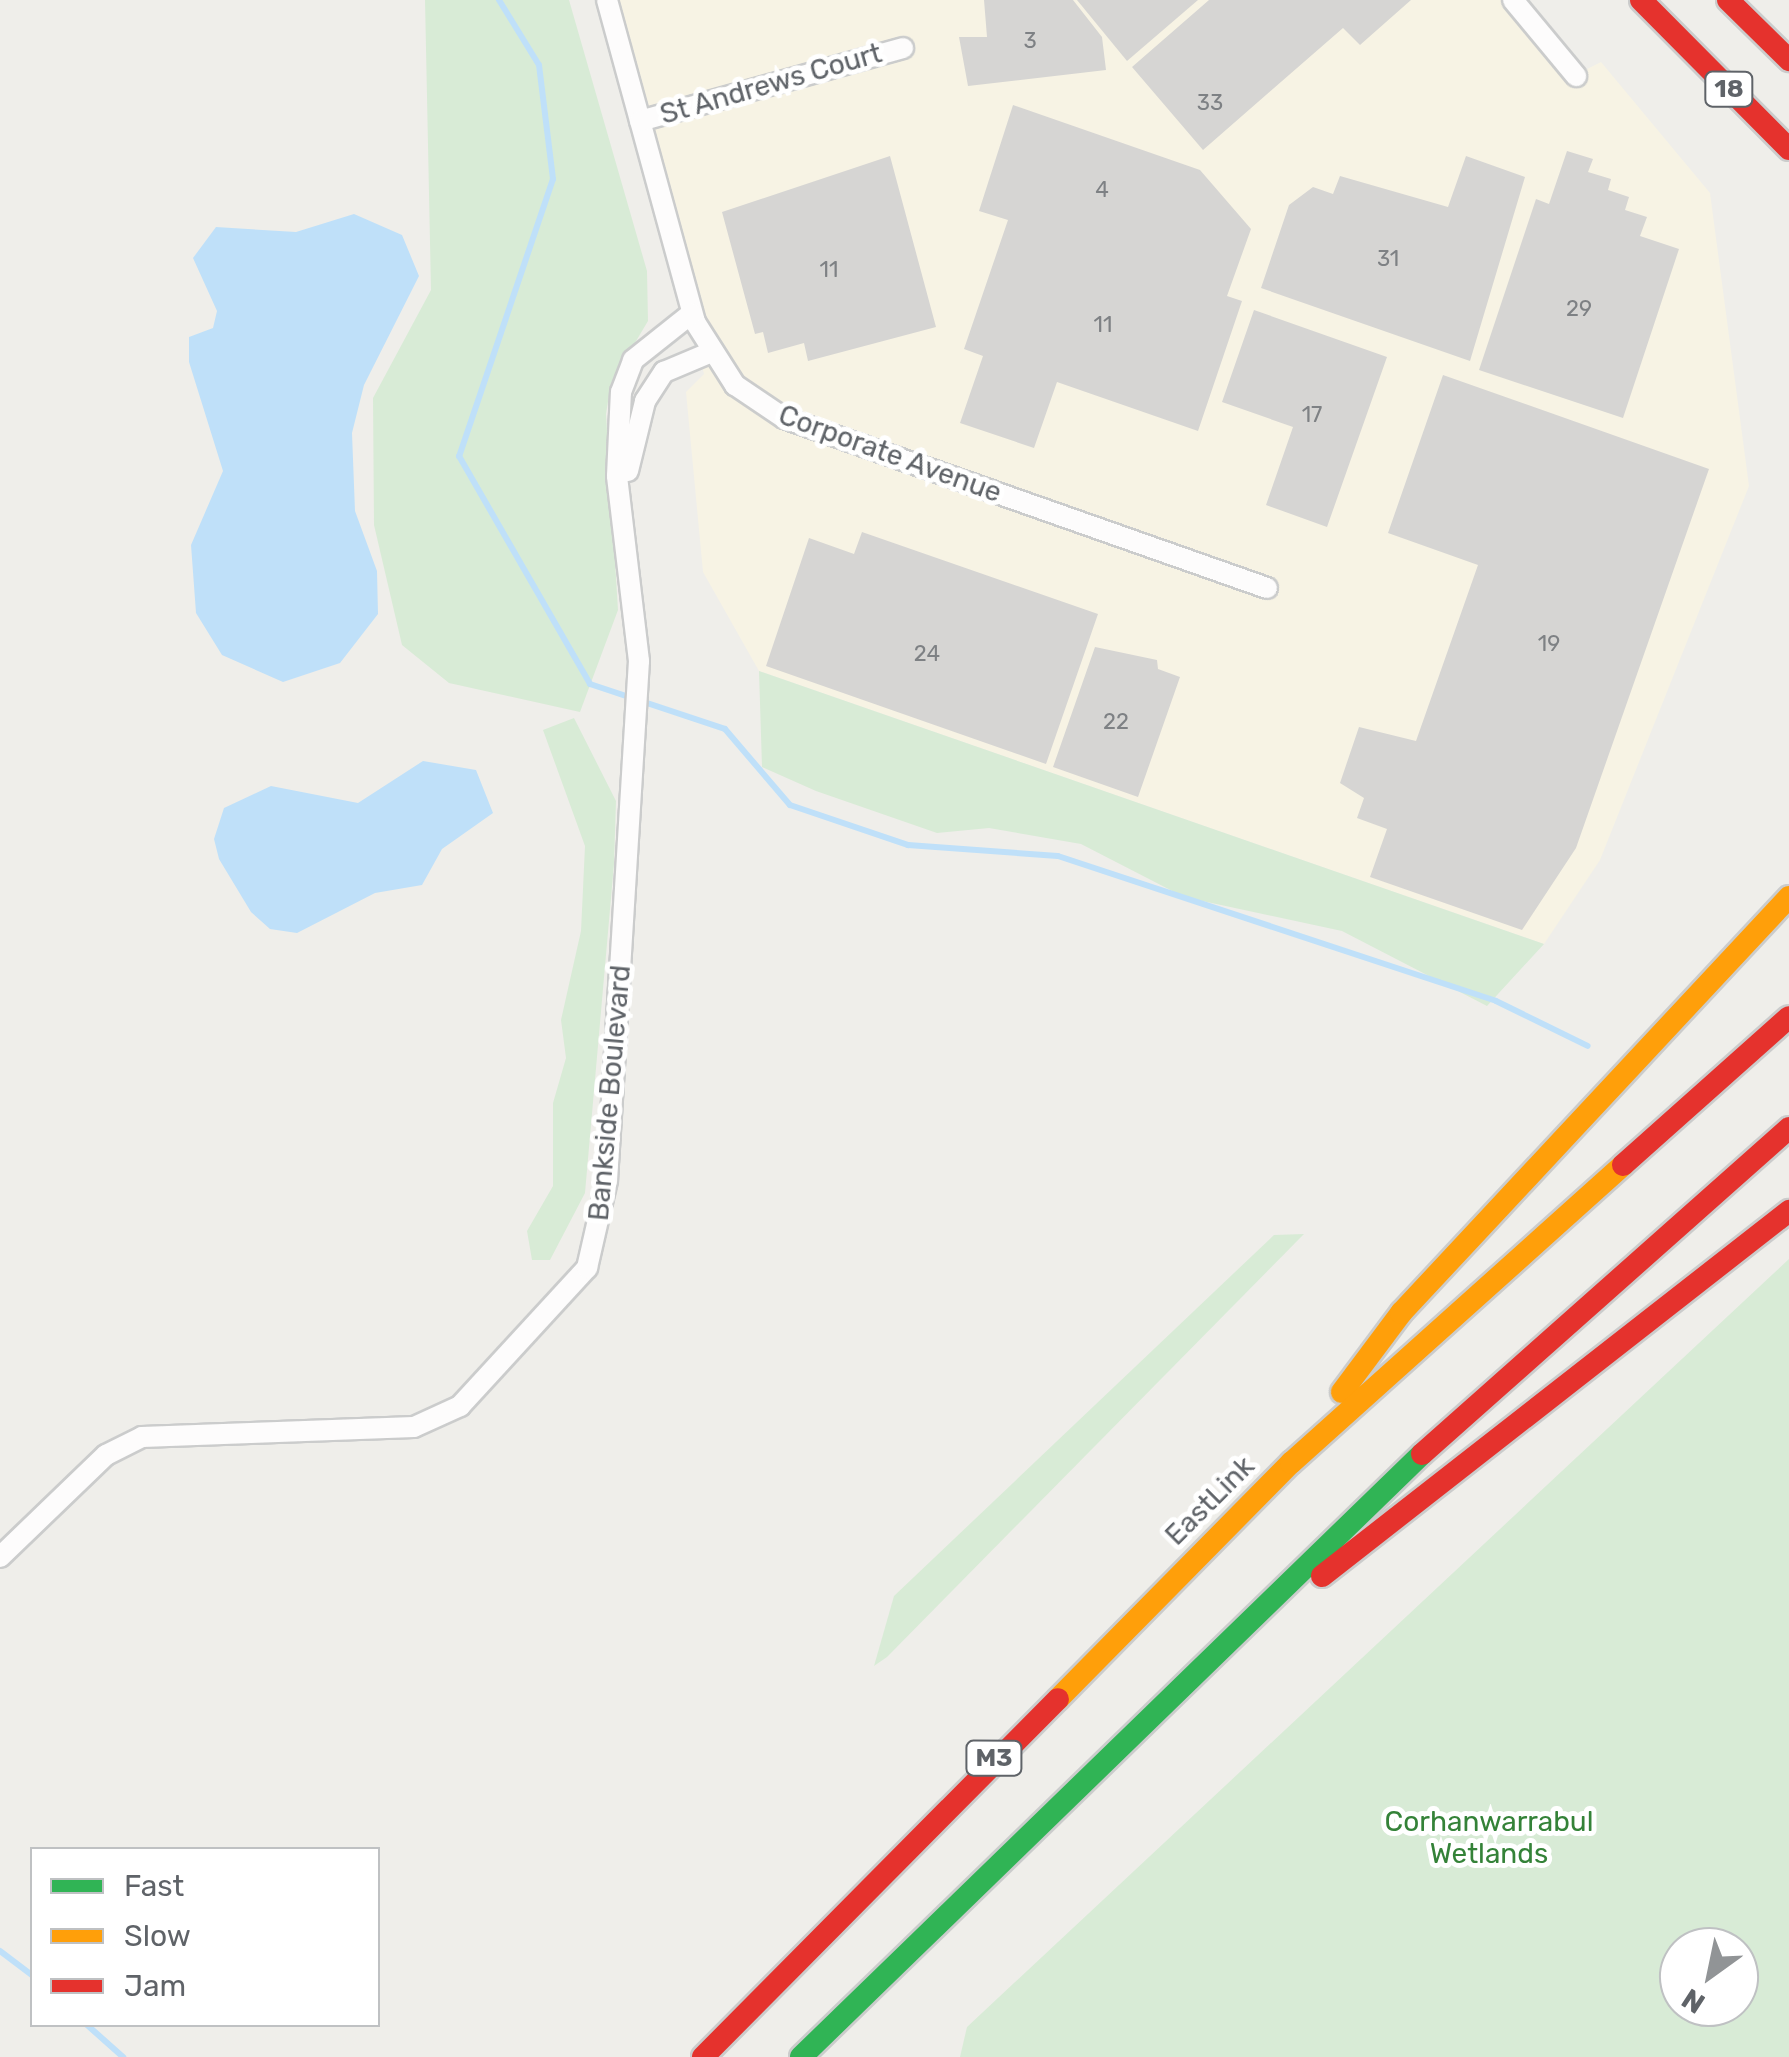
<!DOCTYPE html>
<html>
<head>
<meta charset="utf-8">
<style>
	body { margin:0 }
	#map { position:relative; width:1789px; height:2057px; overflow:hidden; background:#efeeea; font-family:Rubik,sans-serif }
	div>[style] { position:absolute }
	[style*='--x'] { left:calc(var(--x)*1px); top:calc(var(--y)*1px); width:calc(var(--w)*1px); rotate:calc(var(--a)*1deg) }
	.commercial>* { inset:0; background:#f7f3e4 }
	.green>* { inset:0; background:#d8ebd6 }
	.water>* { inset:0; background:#bfe0f9 }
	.stream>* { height:6px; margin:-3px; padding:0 3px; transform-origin:3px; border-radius:3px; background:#bfe0f9 }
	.building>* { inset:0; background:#d6d5d3 }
	.roads { filter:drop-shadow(2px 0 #cbcccc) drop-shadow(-2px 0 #cbcccc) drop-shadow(0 2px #cbcccc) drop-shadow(0 -2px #cbcccc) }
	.street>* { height:20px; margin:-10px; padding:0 10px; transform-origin:10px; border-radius:10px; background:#fdfcfc }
	.fast>* { height:22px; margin:-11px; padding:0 11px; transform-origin:11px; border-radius:11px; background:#30b455 }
	.slow>* { height:22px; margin:-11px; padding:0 11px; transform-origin:11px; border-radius:11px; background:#ff9f0a }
	.jam>* { height:22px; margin:-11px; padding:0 11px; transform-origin:11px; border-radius:11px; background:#e5322d }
	span { translate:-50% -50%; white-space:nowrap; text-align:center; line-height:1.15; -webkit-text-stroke:10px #fff; paint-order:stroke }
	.number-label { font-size:22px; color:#7e8184 }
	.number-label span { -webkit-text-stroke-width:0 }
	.shield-label span { padding:2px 8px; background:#fff; border:2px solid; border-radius:8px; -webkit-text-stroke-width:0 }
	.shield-label { font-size:25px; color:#5f6368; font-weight:700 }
	.street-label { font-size:28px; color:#5f6368 }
	.park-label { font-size:28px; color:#348238 }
	.legend { position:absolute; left:30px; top:1847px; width:350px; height:180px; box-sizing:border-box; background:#fff; border:2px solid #bfc1c3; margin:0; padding:12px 18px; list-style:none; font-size:30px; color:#5f6368 }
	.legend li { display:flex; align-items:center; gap:20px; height:50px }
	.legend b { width:50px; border:2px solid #bfc1c3 }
	.north { position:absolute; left:1659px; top:1927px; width:100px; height:100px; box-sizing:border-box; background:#fff; border:2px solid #bfc1c3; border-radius:50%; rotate:213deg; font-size:28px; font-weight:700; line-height:40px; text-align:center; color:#5f6368 }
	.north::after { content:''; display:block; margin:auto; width:35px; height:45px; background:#919496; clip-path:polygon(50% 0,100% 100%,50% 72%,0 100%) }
</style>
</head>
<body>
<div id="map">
	<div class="commercial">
		<div style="clip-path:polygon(607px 0,1513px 0,1575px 75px,1601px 62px,1710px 193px,1749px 486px,1600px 860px,1544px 944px,759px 671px,703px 572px,686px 392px,704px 374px)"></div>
	</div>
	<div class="green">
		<div style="clip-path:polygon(425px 0,569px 0,647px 271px,648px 321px,611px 383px,606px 414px,618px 610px,580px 712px,449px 683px,402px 645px,374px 525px,373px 398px,431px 290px)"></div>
		<div style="clip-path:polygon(759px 671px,1544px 944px,1487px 1006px,1342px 931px,1184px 897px,1081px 844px,989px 828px,937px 833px,816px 791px,762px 767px)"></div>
		<div style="clip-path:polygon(574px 718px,616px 801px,614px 864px,585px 1193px,550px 1260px,532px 1260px,527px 1231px,553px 1186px,553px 1103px,566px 1058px,561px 1020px,581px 931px,585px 846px,543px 730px)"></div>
		<div style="clip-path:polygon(1304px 1234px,887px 1657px,874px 1666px,894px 1596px,1274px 1235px)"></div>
		<div style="clip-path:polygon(evenodd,1789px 1259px,1789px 2057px,960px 2057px,967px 2027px,1789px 1259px,1679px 1947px,1739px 1947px,1739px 2007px,1679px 2007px,1679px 1947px)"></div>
	</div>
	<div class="water">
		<div style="clip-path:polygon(354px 214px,402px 235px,419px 276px,364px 385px,352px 433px,355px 511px,377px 571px,378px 614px,340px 663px,283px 682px,222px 655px,196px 613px,191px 545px,223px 471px,189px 362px,189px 337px,213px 328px,217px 311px,193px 258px,216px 227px,296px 232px)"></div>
		<div style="clip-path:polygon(423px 761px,476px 770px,493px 813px,442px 849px,422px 885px,375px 893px,297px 933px,270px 929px,251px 912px,219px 859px,214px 839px,224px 808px,271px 786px,358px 803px)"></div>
	</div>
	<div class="stream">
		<div style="--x:499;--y:0;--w:76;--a:58.4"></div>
		<div style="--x:539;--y:65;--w:115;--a:83"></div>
		<div style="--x:553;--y:179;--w:293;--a:108.7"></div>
		<div style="--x:459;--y:456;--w:263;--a:60.1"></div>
		<div style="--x:590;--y:684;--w:142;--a:18.4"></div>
		<div style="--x:725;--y:729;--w:100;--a:49.5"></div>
		<div style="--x:790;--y:805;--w:125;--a:18.7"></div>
		<div style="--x:908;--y:845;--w:150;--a:4.2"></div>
		<div style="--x:1058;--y:856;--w:461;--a:18.3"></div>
		<div style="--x:1496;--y:1001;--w:102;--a:26.1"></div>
		<div style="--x:0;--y:1951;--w:40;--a:37"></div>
		<div style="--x:86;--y:2024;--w:50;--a:41.7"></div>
	</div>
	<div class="building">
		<div style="clip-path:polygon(984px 0,1073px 0,1102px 37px,1106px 70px,968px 86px,959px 37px,987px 37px)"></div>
		<div style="clip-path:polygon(1077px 0,1198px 0,1127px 61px)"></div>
		<div style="clip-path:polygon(1209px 0,1411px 0,1360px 45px,1343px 28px,1203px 150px,1132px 67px)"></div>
		<div style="clip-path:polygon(1013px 105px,1200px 170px,1251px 229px,1227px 296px,1242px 301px,1198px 431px,1057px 382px,1034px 448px,960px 423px,983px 356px,964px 349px,1008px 220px,979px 211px)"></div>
		<div style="clip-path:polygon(1567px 151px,1593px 159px,1588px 172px,1611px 179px,1608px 190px,1629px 197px,1625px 210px,1647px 217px,1640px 236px,1679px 249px,1623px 418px,1479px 370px,1536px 199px,1549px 204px)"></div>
		<div style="clip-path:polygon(890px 156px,936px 327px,808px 361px,804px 343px,768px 353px,763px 332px,755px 334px,722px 212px)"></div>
		<div style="clip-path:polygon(1466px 156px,1525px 177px,1470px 361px,1261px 288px,1289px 205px,1313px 187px,1333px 194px,1340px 176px,1448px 207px)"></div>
		<div style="clip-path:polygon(1254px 310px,1387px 357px,1327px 527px,1266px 505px,1293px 427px,1222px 402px)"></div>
		<div style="clip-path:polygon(1443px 375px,1709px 469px,1576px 848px,1522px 930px,1370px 877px,1387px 829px,1357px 818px,1364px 798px,1340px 783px,1359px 727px,1416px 741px,1478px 565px,1388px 533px)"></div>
		<div style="clip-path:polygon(862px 532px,1098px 614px,1046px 764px,766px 666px,809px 538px,854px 554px)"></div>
		<div style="clip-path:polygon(1095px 647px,1157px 660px,1158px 669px,1180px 677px,1138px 797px,1053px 767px)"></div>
	</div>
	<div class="roads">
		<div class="street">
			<div style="--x:607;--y:0;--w:334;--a:74.7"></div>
			<div style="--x:695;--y:322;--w:75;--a:57.6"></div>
			<div style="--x:735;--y:385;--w:59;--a:34"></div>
			<div style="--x:784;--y:418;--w:512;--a:19.39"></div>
			<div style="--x:1513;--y:0;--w:99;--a:50.3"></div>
			<div style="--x:640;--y:121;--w:273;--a:-15.5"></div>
			<div style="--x:628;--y:471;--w:72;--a:-76.3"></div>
			<div style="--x:645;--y:401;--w:35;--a:-57"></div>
			<div style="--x:664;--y:372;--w:49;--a:-22.9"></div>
			<div style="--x:0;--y:1557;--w:147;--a:-43.9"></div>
			<div style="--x:106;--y:1455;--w:40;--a:-26.6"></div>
			<div style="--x:142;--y:1437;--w:272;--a:-2.1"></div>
			<div style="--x:414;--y:1427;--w:51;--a:-24.5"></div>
			<div style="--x:460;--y:1406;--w:188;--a:-47.4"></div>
			<div style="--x:587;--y:1268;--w:89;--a:-77.1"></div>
			<div style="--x:607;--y:1181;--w:521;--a:-86.48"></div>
			<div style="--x:639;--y:661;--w:186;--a:-96.8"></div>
			<div style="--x:617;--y:476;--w:84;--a:-87.3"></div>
			<div style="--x:621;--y:392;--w:34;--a:-69"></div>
			<div style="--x:633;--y:360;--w:75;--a:-38.5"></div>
		</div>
		<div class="fast">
			<div style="--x:801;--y:2057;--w:866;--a:-44.16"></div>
		</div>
		<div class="slow">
			<div style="--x:1342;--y:1392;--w:99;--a:-53.2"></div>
			<div style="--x:1401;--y:1313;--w:569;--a:-46.99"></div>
			<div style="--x:1058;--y:1699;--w:332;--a:-45.4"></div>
			<div style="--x:1291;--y:1463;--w:446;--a:-41.9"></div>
		</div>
		<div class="jam">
			<div style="--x:1641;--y:0;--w:210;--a:45.2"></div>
			<div style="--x:1728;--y:0;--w:86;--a:44.5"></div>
			<div style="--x:1623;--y:1165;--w:222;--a:-41.7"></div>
			<div style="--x:1422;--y:1454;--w:491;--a:-41.6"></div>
			<div style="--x:1322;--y:1576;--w:593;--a:-38.01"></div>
			<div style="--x:703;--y:2057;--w:504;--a:-45.24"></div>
		</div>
	</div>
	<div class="number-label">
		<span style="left:1030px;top:41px">3</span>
		<span style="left:1210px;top:103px">33</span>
		<span style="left:1102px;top:190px">4</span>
		<span style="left:1388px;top:259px">31</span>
		<span style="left:829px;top:270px">11</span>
		<span style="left:1579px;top:309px">29</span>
		<span style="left:1103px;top:325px">11</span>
		<span style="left:1312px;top:415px">17</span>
		<span style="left:1549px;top:644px">19</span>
		<span style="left:927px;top:654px">24</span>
		<span style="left:1116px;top:722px">22</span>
	</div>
	<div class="shield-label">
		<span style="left:1729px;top:89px">18</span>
		<span style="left:994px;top:1758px">M3</span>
	</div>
	<div class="street-label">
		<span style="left:771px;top:84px;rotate:-16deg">St Andrews Court</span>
		<span style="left:890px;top:454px;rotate:20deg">Corporate Avenue</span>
		<span style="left:610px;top:1093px;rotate:-85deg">Bankside Boulevard</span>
		<span style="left:1210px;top:1501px;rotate:-45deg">EastLink</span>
	</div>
	<div class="park-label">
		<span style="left:1489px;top:1838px">Corhanwarrabul<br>Wetlands</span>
	</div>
	<ul class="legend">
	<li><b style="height:12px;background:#30b455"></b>Fast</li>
	<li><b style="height:12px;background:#ff9f0a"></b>Slow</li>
	<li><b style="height:12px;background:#e5322d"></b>Jam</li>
	</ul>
	<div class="north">N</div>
</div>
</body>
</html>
